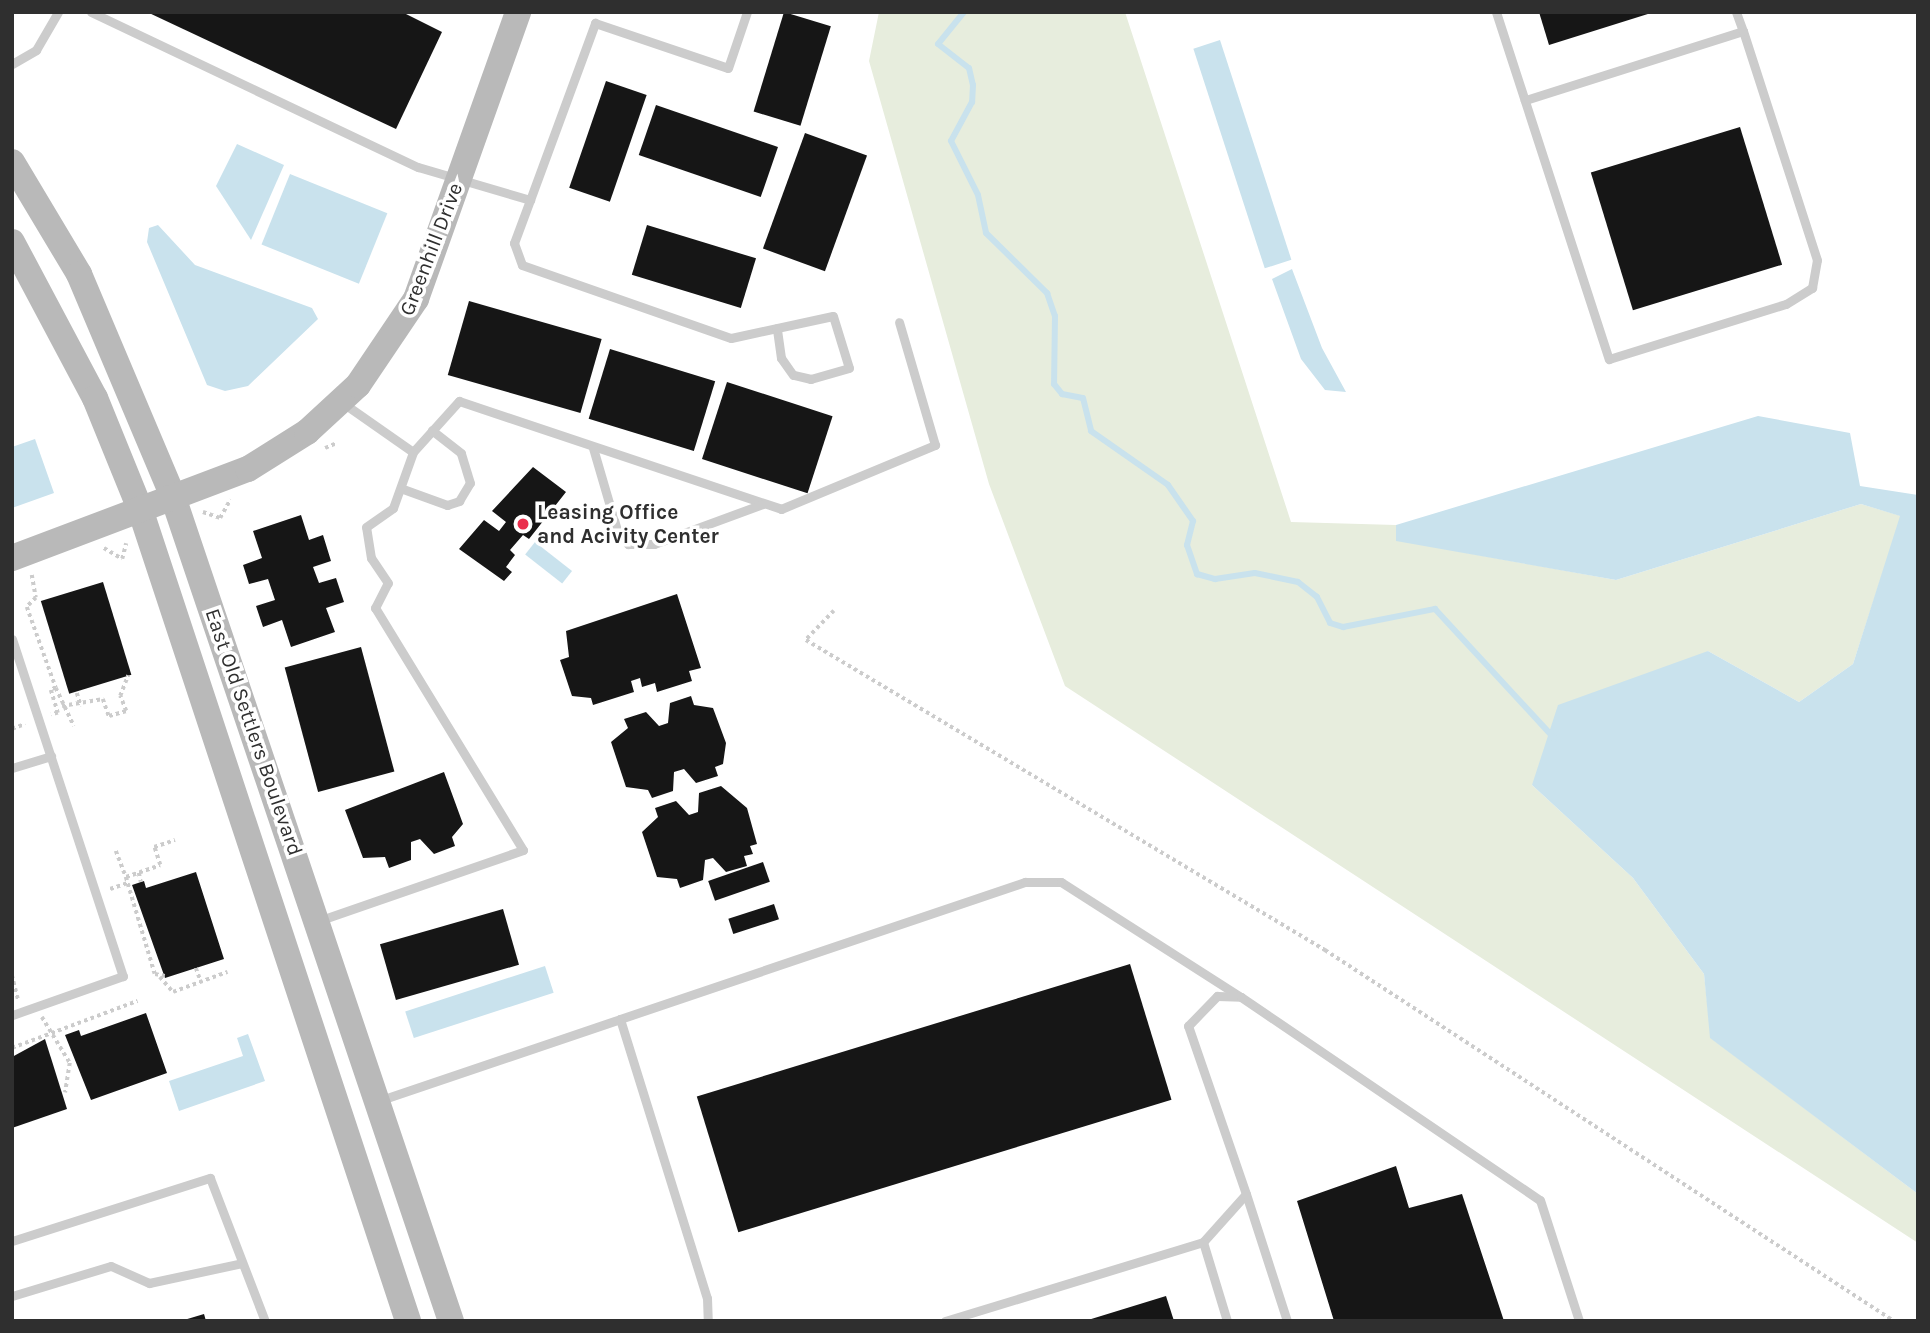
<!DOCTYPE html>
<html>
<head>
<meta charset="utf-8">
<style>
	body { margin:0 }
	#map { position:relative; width:1930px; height:1333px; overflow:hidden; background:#fff; font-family:Karla,sans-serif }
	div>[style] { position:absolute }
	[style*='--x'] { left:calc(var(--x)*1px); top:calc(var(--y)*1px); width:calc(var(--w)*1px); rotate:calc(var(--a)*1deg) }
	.green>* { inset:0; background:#e7eddd }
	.water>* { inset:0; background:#c9e2ed; transform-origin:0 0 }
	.stream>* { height:6px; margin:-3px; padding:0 3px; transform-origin:3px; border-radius:3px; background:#c9e2ed }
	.building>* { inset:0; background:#161616; transform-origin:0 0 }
	.path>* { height:3.5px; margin-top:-1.75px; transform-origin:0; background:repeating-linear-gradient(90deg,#ccc 0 3.5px,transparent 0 7px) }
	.lane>* { height:9px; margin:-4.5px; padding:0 4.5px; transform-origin:4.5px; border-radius:4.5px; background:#ccc }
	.secondary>* { height:26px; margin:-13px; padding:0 13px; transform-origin:13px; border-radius:13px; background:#b9b9b9 }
	.dots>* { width:19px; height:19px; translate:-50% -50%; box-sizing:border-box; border:4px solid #fff; border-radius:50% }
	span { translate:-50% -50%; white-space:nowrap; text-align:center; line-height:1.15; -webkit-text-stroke:7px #fff; paint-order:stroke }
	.street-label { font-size:21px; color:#2f2f2f }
	.poi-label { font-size:21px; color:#2f2f2f; font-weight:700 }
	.left { translate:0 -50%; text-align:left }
	.frame { position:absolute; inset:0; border:14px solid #2f2f2f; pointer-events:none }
</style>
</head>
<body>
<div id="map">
	<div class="green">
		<div style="clip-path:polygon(879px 12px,1125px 12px,1291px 522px,1396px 525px,1396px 540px,1616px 580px,1861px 504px,1901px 516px,1853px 664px,1799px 702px,1708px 651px,1532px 785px,1633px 878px,1704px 974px,1711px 1038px,1918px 1194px,1918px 1243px,1065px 686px,989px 484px,869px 61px)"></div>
	</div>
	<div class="water">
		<div style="left:1220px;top:40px;width:231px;height:28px;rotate:72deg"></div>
		<div style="clip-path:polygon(237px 144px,284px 165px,251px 240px,216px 186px)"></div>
		<div style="left:290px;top:174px;width:105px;height:76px;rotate:22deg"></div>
		<div style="clip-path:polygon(158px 225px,195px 265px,312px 308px,318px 319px,248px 386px,225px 391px,207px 385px,147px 242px,149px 228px)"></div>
		<div style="clip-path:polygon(1292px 269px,1322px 348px,1346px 392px,1325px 390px,1301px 359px,1272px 279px)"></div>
		<div style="clip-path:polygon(1758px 416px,1850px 433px,1860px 486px,1918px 495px,1918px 1194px,1710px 1038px,1704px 974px,1633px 878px,1532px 785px,1558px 705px,1708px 651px,1799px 702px,1853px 664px,1900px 516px,1861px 504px,1616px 580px,1396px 541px,1396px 525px)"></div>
		<div style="clip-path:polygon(35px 439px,54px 493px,12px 508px,12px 447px)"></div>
		<div style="left:535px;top:542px;width:47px;height:16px;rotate:38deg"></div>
		<div style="left:545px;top:966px;width:28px;height:147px;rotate:72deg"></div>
		<div style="clip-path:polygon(248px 1034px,265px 1081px,179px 1111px,169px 1081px,243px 1056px,237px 1038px)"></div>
	</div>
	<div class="stream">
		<div style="--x:964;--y:12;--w:41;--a:129.1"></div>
		<div style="--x:938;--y:44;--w:39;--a:38"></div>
		<div style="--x:969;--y:68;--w:17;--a:77"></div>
		<div style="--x:973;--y:85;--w:17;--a:93"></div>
		<div style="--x:972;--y:102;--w:44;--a:118.3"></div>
		<div style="--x:951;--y:141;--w:60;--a:63.4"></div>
		<div style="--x:978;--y:195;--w:39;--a:78"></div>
		<div style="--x:986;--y:233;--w:86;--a:44.5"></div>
		<div style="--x:1047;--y:293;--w:24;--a:71"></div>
		<div style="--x:1055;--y:316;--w:68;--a:90.8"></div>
		<div style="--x:1054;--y:384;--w:13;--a:51"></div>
		<div style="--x:1062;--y:394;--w:21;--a:11"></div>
		<div style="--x:1083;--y:398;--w:34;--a:76"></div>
		<div style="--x:1091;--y:431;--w:94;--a:35"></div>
		<div style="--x:1168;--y:485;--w:44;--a:55.2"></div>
		<div style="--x:1193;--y:521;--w:25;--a:104"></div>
		<div style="--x:1187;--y:545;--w:31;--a:71"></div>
		<div style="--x:1197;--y:574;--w:19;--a:16"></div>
		<div style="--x:1215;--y:579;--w:40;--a:-8.5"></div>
		<div style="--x:1255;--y:573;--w:44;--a:11.8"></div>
		<div style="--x:1298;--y:582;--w:24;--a:38"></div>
		<div style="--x:1317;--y:597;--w:29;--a:63"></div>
		<div style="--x:1330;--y:623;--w:14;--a:17"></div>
		<div style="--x:1343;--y:627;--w:94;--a:-11.1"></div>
		<div style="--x:1435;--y:609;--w:176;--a:47.3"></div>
	</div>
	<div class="building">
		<div style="clip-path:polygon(147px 12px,402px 12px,442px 32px,396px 129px)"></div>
		<div style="left:784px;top:12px;width:49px;height:104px;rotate:17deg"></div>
		<div style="clip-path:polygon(1539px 12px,1650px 12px,1651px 13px,1549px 45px)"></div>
		<div style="left:606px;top:81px;width:43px;height:113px;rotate:19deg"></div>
		<div style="left:656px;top:105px;width:129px;height:53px;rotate:19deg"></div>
		<div style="left:1740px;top:127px;width:144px;height:156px;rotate:73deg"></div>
		<div style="left:805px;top:133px;width:66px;height:123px;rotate:20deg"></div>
		<div style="left:647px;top:225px;width:114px;height:52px;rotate:17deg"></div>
		<div style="left:469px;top:301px;width:138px;height:77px;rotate:16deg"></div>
		<div style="left:610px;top:349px;width:110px;height:73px;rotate:17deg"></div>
		<div style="left:727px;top:382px;width:111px;height:81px;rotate:18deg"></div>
		<div style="clip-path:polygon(533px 467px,566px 492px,529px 539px,523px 535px,510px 550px,515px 555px,506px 567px,512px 572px,504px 581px,459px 549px,484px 520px,499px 531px,506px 522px,492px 511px)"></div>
		<div style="clip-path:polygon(301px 515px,309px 540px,323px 535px,331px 561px,313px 567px,319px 583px,336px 578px,344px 602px,326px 608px,335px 632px,291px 647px,282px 620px,263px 627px,256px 606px,275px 600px,268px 579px,249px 584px,243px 565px,262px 558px,253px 531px)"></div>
		<div style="left:103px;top:582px;width:97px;height:65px;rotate:73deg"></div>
		<div style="clip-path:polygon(677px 594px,701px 668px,689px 671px,692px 681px,657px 692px,655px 683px,642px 687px,640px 678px,631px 681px,634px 692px,593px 705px,591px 698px,572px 696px,560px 660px,569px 657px,566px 631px)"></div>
		<div style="left:361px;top:647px;width:129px;height:79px;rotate:75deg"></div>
		<div style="clip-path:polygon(691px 696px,694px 705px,713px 708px,726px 743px,723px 764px,715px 767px,718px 776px,696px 783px,684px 769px,674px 772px,673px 791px,652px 798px,648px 790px,626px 787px,611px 742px,628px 728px,624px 719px,646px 712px,659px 726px,668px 723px,670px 703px)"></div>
		<div style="clip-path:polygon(444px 772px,463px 824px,452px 837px,455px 846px,434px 854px,420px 839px,411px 842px,411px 860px,389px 868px,385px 857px,363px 858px,345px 810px)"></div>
		<div style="clip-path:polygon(721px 786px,747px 808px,757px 844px,750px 846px,753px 854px,744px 856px,747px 866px,726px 872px,713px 858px,705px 860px,703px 880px,680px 888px,677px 879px,657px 877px,642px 832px,658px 817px,655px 808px,676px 801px,689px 815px,698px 812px,699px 793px)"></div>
		<div style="left:763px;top:862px;width:21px;height:58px;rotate:71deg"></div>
		<div style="clip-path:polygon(196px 872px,224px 959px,165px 978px,132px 885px,144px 881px,146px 888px)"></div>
		<div style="left:774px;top:904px;width:16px;height:48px;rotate:72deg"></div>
		<div style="left:503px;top:909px;width:58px;height:128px;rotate:74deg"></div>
		<div style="left:1130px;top:964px;width:142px;height:453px;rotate:73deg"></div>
		<div style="clip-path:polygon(146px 1013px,167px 1073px,91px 1100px,65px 1035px,79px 1030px,81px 1036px)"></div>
		<div style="clip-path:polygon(45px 1039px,67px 1109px,12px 1128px,12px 1057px)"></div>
		<div style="clip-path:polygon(1396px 1166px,1409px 1208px,1462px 1194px,1504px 1321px,1334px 1321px,1297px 1201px)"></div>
		<div style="clip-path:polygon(1166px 1296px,1174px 1321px,1088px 1321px,1088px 1320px)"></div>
		<div style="clip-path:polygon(204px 1314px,206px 1321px,184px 1321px,184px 1320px)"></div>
	</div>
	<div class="path">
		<div style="--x:325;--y:448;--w:13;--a:-23"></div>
		<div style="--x:203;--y:512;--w:18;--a:19"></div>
		<div style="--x:220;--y:518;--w:21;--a:-61"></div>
		<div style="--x:104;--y:548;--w:21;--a:31"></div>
		<div style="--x:122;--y:559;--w:16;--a:-76"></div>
		<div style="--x:32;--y:575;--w:23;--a:80"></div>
		<div style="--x:36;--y:598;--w:13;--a:135"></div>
		<div style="--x:27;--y:607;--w:86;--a:70.3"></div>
		<div style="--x:56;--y:688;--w:5;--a:158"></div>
		<div style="--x:51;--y:690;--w:24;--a:73"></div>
		<div style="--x:58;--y:713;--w:7;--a:164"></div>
		<div style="--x:834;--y:611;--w:40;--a:134"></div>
		<div style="--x:806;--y:640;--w:605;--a:30.85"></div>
		<div style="--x:1325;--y:950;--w:679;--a:33.11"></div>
		<div style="--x:56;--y:688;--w:42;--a:64.7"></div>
		<div style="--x:77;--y:693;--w:14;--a:73"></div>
		<div style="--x:62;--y:706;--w:42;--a:-9.7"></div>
		<div style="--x:103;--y:699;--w:18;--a:71"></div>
		<div style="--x:109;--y:716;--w:18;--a:-16"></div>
		<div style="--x:126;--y:711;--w:16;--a:-112"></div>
		<div style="--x:120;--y:696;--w:22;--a:-69"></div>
		<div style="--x:12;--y:729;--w:14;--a:-21"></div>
		<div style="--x:116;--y:851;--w:28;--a:69"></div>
		<div style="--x:126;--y:877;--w:36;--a:-19"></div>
		<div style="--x:160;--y:865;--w:19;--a:-108"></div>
		<div style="--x:154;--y:847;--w:22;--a:-18"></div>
		<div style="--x:139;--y:873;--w:9;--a:77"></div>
		<div style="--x:126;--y:877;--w:101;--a:73.4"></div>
		<div style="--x:155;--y:974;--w:10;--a:11"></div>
		<div style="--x:110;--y:889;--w:18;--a:-19"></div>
		<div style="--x:196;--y:968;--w:15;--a:70"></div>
		<div style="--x:12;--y:975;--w:25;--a:76"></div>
		<div style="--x:160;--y:977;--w:20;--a:49"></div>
		<div style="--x:173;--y:992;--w:58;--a:-20.3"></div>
		<div style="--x:42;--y:1017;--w:54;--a:58.7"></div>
		<div style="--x:70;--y:1063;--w:30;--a:99"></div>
		<div style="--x:12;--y:1048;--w:134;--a:-20.6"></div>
	</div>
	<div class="lane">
		<div style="--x:91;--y:12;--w:362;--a:25.4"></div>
		<div style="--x:418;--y:167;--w:117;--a:16.4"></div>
		<div style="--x:530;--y:200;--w:189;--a:-69.8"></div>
		<div style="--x:595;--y:23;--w:140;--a:18.7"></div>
		<div style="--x:728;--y:68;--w:59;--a:-71.3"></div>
		<div style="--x:1496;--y:12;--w:365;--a:72"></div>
		<div style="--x:1609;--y:359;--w:185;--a:-17.3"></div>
		<div style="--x:1786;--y:304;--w:31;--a:-32"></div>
		<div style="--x:1812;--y:288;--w:28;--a:-80"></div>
		<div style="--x:1817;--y:260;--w:241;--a:-107.9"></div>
		<div style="--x:1743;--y:31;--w:229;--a:162.4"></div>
		<div style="--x:1736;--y:12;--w:20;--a:70"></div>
		<div style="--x:12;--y:64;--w:28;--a:-30"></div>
		<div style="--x:36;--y:50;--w:44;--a:-59.9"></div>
		<div style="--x:530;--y:200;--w:46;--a:110.4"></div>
		<div style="--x:514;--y:243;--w:23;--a:70"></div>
		<div style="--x:522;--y:265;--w:221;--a:19.3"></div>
		<div style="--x:731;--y:338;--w:104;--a:-12.2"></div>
		<div style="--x:833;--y:316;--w:54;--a:72.9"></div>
		<div style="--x:849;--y:368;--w:40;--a:164"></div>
		<div style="--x:811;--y:379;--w:18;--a:-167"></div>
		<div style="--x:793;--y:375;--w:21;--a:-125"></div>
		<div style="--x:781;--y:358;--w:30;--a:-98"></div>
		<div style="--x:343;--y:403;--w:85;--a:35"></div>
		<div style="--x:413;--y:452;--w:69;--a:-48"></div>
		<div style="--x:459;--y:401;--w:340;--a:18.5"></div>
		<div style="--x:781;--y:509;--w:167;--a:-22.6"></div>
		<div style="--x:935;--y:445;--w:128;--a:-106.3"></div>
		<div style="--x:593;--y:448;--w:85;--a:73.7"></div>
		<div style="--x:617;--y:530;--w:18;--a:52"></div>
		<div style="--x:628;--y:544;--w:26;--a:0"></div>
		<div style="--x:654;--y:544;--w:116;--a:-20.2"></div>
		<div style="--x:403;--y:489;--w:47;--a:20"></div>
		<div style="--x:447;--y:505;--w:13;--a:-18"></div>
		<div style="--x:459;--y:501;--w:21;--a:-59"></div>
		<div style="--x:470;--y:483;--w:31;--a:-107"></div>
		<div style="--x:461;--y:453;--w:37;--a:-142"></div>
		<div style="--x:12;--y:639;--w:355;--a:71.8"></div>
		<div style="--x:123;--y:976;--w:118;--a:160.6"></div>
		<div style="--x:12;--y:768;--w:41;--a:-17.1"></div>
		<div style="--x:318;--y:921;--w:217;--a:-19.1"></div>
		<div style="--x:523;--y:850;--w:284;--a:-121.4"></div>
		<div style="--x:375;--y:608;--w:28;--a:-63"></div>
		<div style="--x:388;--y:583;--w:30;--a:-124"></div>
		<div style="--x:371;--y:558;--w:31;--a:-99"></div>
		<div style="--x:366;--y:527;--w:33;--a:-35"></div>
		<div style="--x:393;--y:508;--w:59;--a:-70.3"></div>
		<div style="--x:620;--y:1019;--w:428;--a:-18.7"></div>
		<div style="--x:1025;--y:882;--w:36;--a:0"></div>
		<div style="--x:1061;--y:882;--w:211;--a:32.6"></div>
		<div style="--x:378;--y:1101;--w:256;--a:-18.7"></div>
		<div style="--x:620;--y:1019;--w:292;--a:72.7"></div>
		<div style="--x:707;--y:1298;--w:23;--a:88"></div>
		<div style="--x:1246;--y:1194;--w:133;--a:72.1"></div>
		<div style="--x:12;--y:1241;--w:208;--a:-17.7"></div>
		<div style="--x:210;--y:1178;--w:153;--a:69"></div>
		<div style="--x:1203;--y:1242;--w:64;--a:-48.1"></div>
		<div style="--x:1246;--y:1194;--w:178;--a:-109"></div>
		<div style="--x:1188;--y:1026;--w:42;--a:-46"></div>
		<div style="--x:1217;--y:996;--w:24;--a:2"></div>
		<div style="--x:1241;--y:997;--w:361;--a:34.2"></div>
		<div style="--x:1540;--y:1200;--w:127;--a:72.1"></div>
		<div style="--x:12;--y:1296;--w:103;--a:-16.9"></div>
		<div style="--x:111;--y:1266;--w:42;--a:24.1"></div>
		<div style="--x:149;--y:1283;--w:95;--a:-12.1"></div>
		<div style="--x:945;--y:1321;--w:270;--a:-17"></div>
		<div style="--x:1203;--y:1242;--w:83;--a:73.1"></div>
	</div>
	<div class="secondary">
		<div style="--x:12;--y:162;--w:131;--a:59.1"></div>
		<div style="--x:79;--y:274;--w:242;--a:67.1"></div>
		<div style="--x:173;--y:497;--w:870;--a:71.36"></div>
		<div style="--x:12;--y:242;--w:177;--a:62"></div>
		<div style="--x:95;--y:398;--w:120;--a:67.9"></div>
		<div style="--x:140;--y:509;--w:855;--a:71.73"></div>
		<div style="--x:12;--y:558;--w:252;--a:-20.7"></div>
		<div style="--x:248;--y:469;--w:70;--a:-32.1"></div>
		<div style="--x:307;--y:432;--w:69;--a:-42.7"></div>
		<div style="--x:358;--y:385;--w:104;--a:-56"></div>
		<div style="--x:416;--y:299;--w:305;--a:-70.4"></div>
	</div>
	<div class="dots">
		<div style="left:523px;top:524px;background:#ea2e4c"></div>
	</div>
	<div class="street-label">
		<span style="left:431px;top:249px;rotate:-69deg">Greenhill Drive</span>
		<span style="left:254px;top:732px;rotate:71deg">East Old Settlers Boulevard</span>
	</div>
	<div class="poi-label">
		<span class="left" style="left:537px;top:524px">Leasing Office<br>and Acivity Center</span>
	</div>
	<div class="frame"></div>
</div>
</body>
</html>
